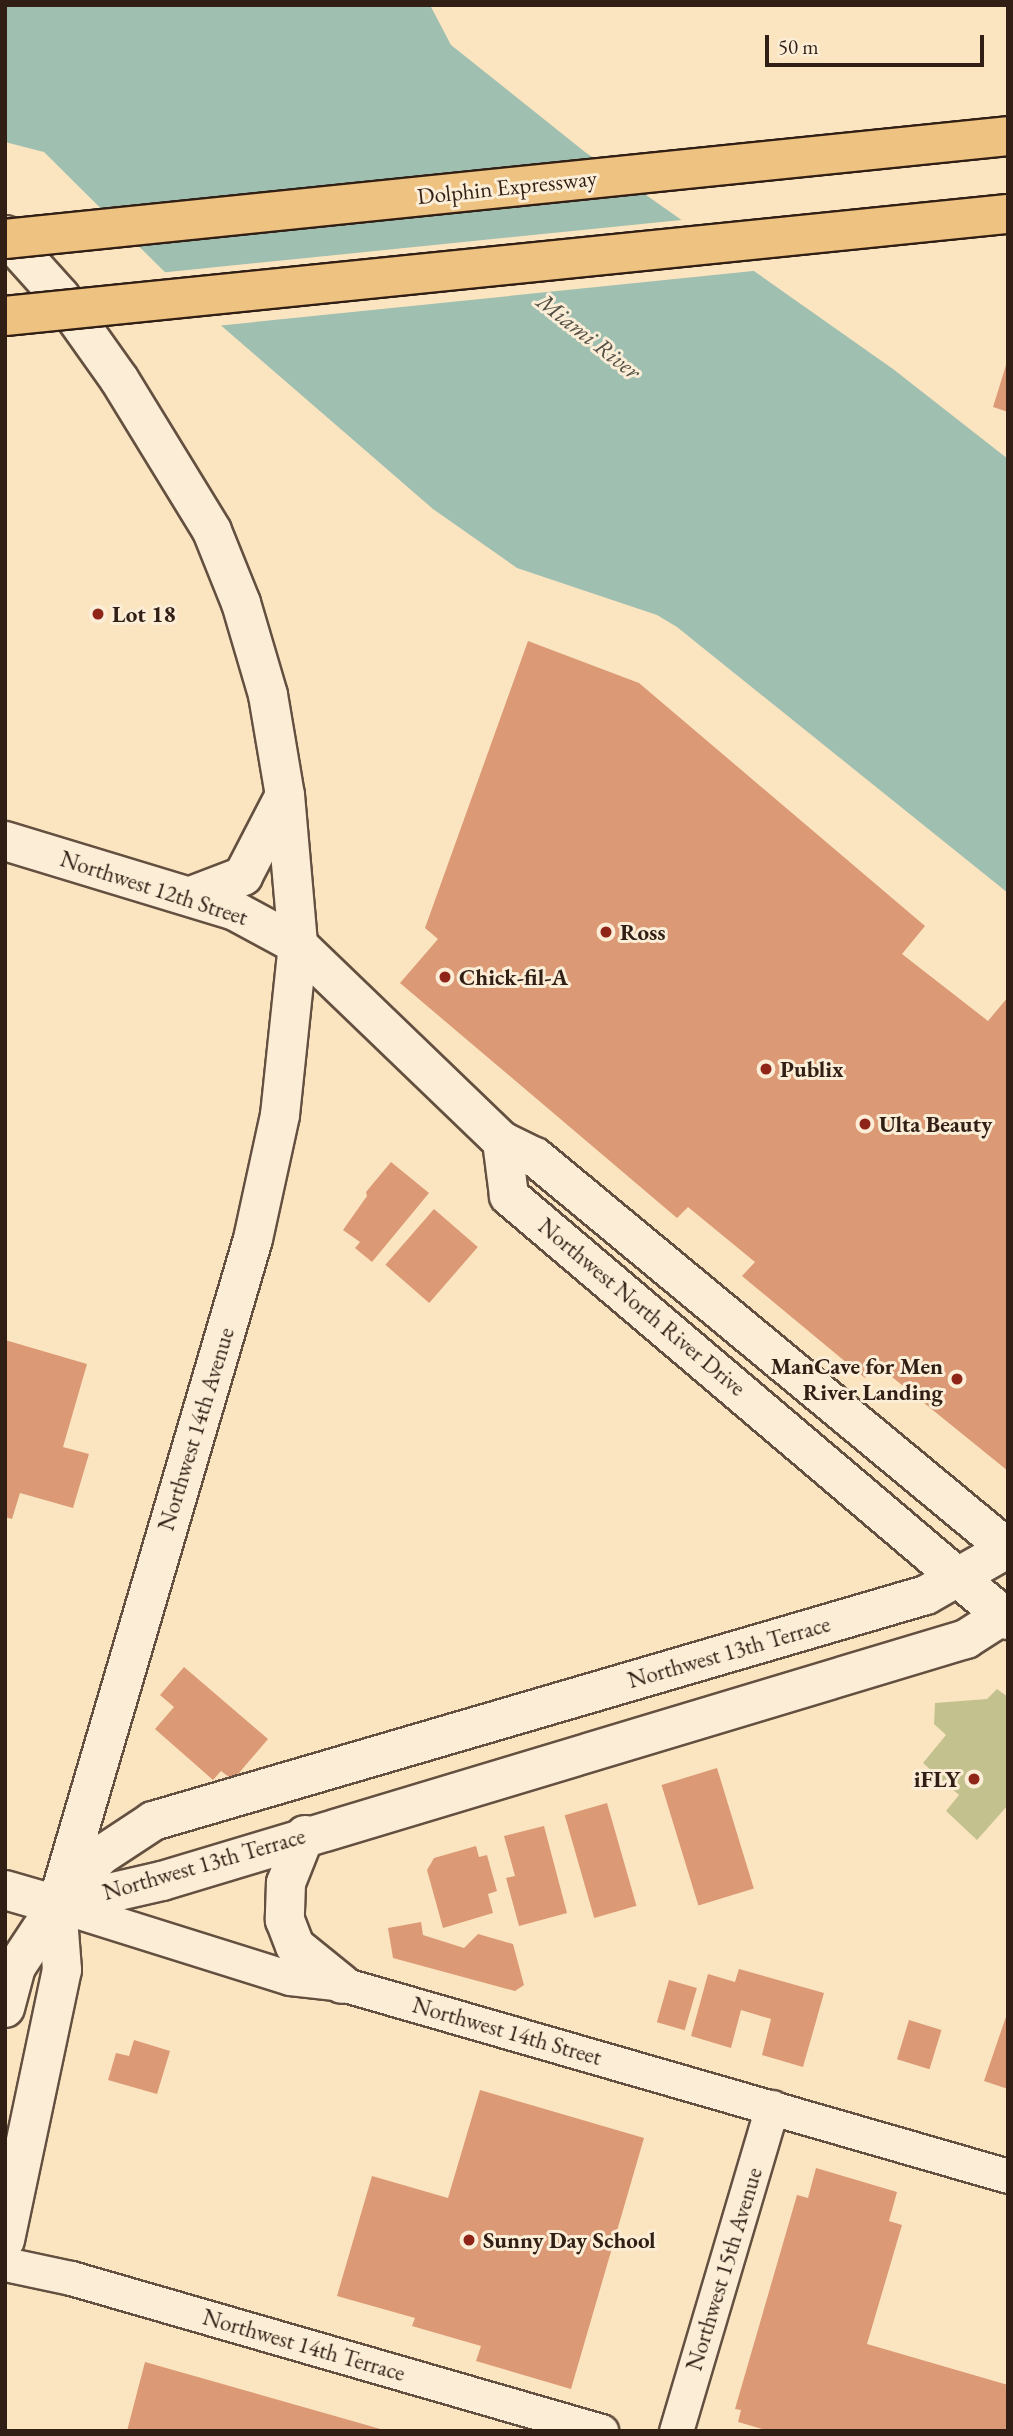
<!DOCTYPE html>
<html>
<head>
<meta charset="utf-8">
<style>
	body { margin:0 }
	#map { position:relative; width:1013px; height:2436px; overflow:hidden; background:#fbe4c0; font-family:"EB Garamond",serif }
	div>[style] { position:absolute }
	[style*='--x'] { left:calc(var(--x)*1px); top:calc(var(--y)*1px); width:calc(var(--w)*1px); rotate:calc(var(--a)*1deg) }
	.green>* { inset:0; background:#c3c28f }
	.water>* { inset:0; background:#9fbfb0 }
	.pier>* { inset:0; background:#fbe4c0 }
	.building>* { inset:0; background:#db9a75; transform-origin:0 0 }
	.roads { filter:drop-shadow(2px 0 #645040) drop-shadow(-2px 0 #645040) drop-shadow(0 2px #645040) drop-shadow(0 -2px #645040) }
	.minor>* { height:33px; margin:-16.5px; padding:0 16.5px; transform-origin:16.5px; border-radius:16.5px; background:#fcedd6 }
	.tertiary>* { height:38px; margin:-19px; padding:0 19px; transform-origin:19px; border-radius:19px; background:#fcedd6 }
	.secondary>* { height:38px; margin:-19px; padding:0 19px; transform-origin:19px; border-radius:19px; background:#fcedd6 }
	.bridges { filter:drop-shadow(2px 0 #311f15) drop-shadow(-2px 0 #311f15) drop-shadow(0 2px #311f15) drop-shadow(0 -2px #311f15) }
	.motorway-bridge>* { height:38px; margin:-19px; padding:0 19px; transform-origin:19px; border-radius:19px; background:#eec280 }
	.dots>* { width:19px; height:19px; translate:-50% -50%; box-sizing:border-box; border:4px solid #fcedd6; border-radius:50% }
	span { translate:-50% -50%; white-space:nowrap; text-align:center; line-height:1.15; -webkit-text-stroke:6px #fcedd6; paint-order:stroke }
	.street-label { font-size:23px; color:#311f15 }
	.poi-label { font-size:23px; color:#311f15; font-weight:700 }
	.left { translate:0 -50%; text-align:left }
	.right { translate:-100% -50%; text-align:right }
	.water-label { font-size:24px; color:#524f44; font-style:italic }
	.frame { position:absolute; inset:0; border:7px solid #311f15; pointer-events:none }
	.scale { position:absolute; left:765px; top:35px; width:219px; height:32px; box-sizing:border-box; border:4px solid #311f15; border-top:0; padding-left:9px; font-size:21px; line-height:24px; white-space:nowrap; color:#311f15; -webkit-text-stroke:5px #fcedd6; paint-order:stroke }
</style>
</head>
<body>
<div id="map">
	<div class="green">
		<div style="clip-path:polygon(997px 1689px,1008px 1697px,1008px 1805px,977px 1840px,946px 1811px,959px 1795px,923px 1763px,946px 1735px,934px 1724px,935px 1703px,987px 1699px)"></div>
	</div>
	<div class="water">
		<div style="clip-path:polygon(5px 5px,430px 5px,451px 45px,585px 152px,893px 369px,1008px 459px,1008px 893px,677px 627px,657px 615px,517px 568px,433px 509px,202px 309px,44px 152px,5px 142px)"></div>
	</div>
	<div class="pier">
		<div style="clip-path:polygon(691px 219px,763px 270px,216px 326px,158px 273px)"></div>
	</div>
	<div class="building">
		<div style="clip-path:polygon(1007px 362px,1008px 362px,1008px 412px,993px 407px)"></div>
		<div style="clip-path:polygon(528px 641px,639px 683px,925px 926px,902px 954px,988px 1021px,1008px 997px,1008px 1471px,876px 1364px,865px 1378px,742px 1276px,755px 1262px,688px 1207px,677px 1218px,400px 983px,438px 939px,425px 928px)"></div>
		<div style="clip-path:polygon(391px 1162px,429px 1193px,372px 1262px,355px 1248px,360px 1242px,343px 1230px,367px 1196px,366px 1192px)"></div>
		<div style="left:434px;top:1209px;width:58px;height:74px;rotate:41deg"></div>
		<div style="clip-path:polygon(5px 1340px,87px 1364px,63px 1447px,89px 1454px,73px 1508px,20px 1493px,12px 1519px,5px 1517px)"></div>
		<div style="clip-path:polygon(184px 1667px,268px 1739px,233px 1780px,221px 1771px,213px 1780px,155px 1729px,174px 1707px,160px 1695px)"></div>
		<div style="left:717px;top:1768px;width:126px;height:58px;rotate:73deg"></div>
		<div style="left:607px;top:1803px;width:107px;height:44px;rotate:74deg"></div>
		<div style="clip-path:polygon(544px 1826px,567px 1913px,519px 1926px,506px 1878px,515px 1876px,504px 1836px)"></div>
		<div style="clip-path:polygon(476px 1846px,479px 1857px,487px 1855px,497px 1891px,488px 1894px,493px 1913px,443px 1928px,427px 1870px,434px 1858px)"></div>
		<div style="clip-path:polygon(421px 1922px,423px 1935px,464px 1948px,478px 1934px,513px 1944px,524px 1985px,515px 1991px,393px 1958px,388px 1928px)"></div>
		<div style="clip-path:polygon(739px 1969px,824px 1993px,803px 2067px,762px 2055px,771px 2019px,741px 2010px,731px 2048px,691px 2036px,708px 1974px,735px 1982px)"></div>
		<div style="left:669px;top:1980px;width:29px;height:44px;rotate:16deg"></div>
		<div style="clip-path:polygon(1008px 2011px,1008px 2089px,984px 2081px)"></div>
		<div style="left:909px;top:2020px;width:34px;height:41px;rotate:17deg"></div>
		<div style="clip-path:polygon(134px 2040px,170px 2051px,157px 2094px,108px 2080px,116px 2053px,129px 2056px)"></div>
		<div style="clip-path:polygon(480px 2090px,644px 2138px,571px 2389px,476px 2361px,481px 2346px,412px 2326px,415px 2318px,337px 2296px,372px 2176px,448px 2198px)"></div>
		<div style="clip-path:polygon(816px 2168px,897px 2192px,889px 2221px,902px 2225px,867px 2344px,1008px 2385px,1008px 2431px,769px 2431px,738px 2422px,741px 2410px,735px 2409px,797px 2195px,808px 2198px)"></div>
		<div style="clip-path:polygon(145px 2362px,384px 2430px,384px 2431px,127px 2431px)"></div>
	</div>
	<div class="roads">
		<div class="minor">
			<div style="--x:57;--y:1905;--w:244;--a:17.4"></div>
			<div style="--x:290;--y:1978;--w:52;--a:6.6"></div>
			<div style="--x:342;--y:1984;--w:693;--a:16.08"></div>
			<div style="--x:5;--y:2264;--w:67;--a:12"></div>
			<div style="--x:71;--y:2278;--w:552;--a:16.1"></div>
			<div style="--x:676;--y:2431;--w:338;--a:-73.5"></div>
		</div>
		<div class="tertiary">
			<div style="--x:5;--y:2008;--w:42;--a:-75"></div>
			<div style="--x:16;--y:1967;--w:74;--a:-56.5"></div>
			<div style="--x:57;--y:1905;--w:694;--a:-73.6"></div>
			<div style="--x:253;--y:1239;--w:127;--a:-77.7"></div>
			<div style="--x:280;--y:1115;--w:171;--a:-84"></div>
			<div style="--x:5;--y:2240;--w:276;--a:-78.1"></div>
			<div style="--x:62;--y:1970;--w:65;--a:-94.4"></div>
		</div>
		<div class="secondary">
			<div style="--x:5;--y:235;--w:82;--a:48"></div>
			<div style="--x:60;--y:296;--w:102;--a:54.6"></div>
			<div style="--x:119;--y:379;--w:178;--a:58.5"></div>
			<div style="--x:212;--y:531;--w:78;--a:68.1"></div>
			<div style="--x:241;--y:603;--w:96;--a:73.6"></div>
			<div style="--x:268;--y:695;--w:101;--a:80.4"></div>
			<div style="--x:285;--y:795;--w:151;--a:85"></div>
			<div style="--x:5;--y:841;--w:240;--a:16.9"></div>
			<div style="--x:235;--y:911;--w:72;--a:28.4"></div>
			<div style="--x:298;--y:945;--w:283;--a:43.9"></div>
			<div style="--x:502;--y:1141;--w:37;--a:26"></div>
			<div style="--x:535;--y:1157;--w:614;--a:39.65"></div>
			<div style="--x:191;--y:896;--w:56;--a:-21"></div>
			<div style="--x:243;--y:876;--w:89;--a:-62.6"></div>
			<div style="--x:502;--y:1141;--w:55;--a:82.7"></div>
			<div style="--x:509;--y:1196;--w:655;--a:40.35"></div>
			<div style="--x:305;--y:1835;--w:52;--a:111.6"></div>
			<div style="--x:286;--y:1883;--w:37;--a:92"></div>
			<div style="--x:285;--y:1920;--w:28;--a:69"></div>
			<div style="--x:295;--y:1946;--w:60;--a:39"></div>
			<div style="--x:5;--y:1890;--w:54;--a:16.1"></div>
			<div style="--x:57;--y:1905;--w:108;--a:-12.9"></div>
			<div style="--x:162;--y:1881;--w:840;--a:-16.75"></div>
			<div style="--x:966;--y:1639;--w:50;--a:-32.7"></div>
			<div style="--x:57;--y:1905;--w:65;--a:-48.7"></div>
			<div style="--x:100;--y:1856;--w:64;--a:-33.4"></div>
			<div style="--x:153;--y:1821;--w:805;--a:-16.3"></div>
			<div style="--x:926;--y:1595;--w:93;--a:-29.6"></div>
		</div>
	</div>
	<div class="bridges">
		<div class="motorway-bridge">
			<div style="--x:5;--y:239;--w:1008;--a:-5.86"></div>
			<div style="--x:5;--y:316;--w:1008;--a:-5.81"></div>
		</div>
	</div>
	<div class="dots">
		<div style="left:98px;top:614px;background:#8f2418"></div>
		<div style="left:606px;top:932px;background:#8f2418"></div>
		<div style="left:445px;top:977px;background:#8f2418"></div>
		<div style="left:766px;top:1069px;background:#8f2418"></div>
		<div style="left:865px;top:1124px;background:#8f2418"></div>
		<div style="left:957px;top:1379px;background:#8f2418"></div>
		<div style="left:974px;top:1779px;background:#8f2418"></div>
		<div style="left:469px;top:2240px;background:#8f2418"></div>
	</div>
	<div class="street-label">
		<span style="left:507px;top:187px;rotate:-6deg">Dolphin Expressway</span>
		<span style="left:154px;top:888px;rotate:18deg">Northwest 12th Street</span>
		<span style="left:642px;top:1307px;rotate:40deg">Northwest North River Drive</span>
		<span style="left:196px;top:1429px;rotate:-73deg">Northwest 14th Avenue</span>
		<span style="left:729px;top:1652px;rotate:-16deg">Northwest 13th Terrace</span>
		<span style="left:204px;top:1864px;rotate:-16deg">Northwest 13th Terrace</span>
		<span style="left:507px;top:2031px;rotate:16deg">Northwest 14th Street</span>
		<span style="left:724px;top:2269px;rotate:-73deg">Northwest 15th Avenue</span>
		<span style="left:304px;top:2345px;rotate:16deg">Northwest 14th Terrace</span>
	</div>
	<div class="poi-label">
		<span class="left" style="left:112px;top:614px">Lot 18</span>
		<span class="left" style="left:620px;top:932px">Ross</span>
		<span class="left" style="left:459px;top:977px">Chick-fil-A</span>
		<span class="left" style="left:780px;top:1069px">Publix</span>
		<span class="left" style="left:879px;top:1124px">Ulta Beauty</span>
		<span class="right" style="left:943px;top:1379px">ManCave for Men<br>River Landing</span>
		<span class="right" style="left:960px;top:1779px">iFLY</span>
		<span class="left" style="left:483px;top:2240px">Sunny Day School</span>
	</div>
	<div class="water-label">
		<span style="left:589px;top:336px;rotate:38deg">Miami River</span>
	</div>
	<div class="frame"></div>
	<div class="scale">50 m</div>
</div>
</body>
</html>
